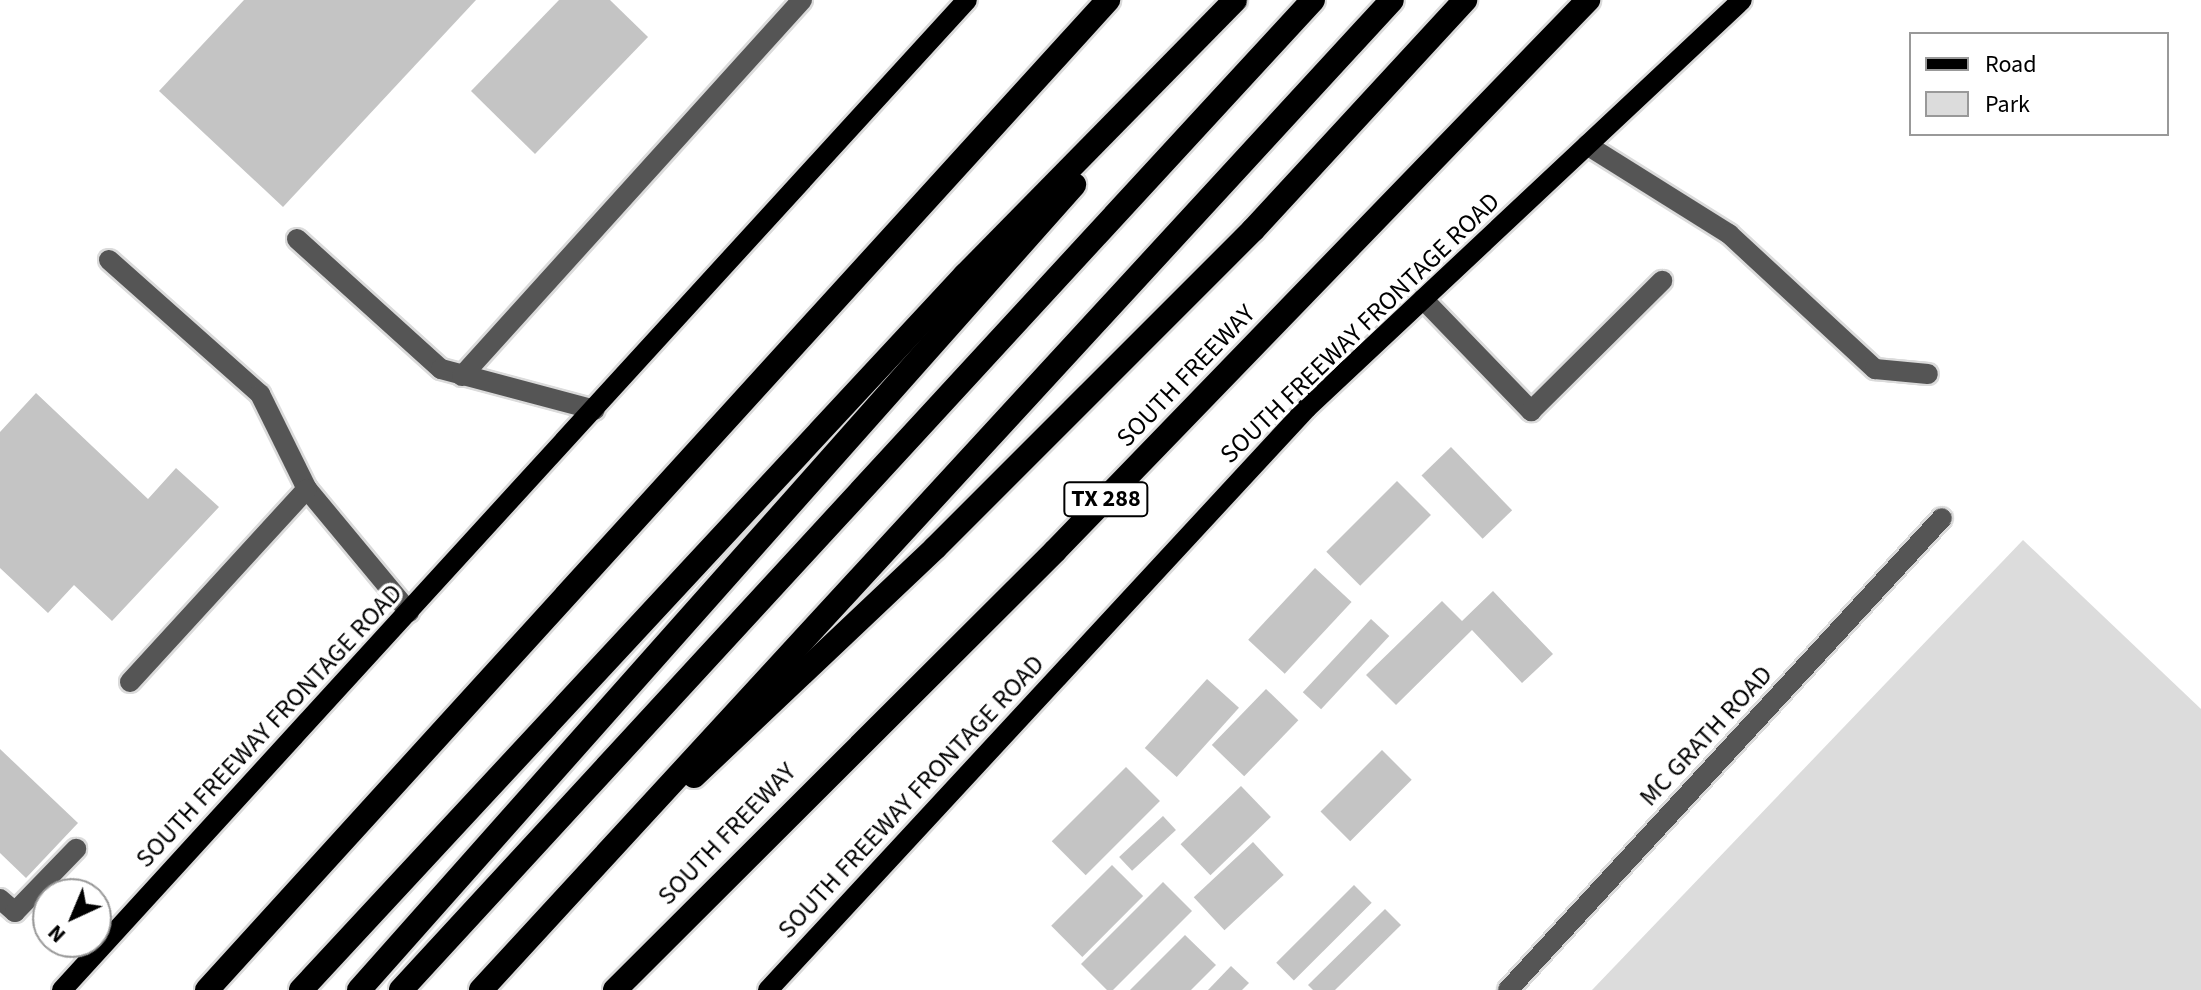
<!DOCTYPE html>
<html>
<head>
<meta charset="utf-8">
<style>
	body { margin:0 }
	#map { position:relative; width:2201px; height:990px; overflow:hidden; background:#fff; font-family:"Source Sans 3",sans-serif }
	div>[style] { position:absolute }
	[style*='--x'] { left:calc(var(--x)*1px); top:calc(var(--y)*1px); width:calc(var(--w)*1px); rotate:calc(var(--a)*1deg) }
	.green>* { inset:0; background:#dcdcdc }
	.building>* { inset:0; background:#c4c4c4; transform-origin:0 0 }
	.roads { filter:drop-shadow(2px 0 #dbdbdb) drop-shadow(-2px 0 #dbdbdb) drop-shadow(0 2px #dbdbdb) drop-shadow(0 -2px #dbdbdb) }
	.minor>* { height:20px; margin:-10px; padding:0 10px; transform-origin:10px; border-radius:10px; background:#555 }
	.major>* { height:20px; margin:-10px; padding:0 10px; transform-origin:10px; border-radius:10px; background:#000 }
	.highway>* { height:24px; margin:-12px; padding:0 12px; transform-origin:12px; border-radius:12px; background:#000 }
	span { translate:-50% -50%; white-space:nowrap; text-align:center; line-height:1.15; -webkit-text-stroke:7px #fff; paint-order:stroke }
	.shield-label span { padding:2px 6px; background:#fff; border:2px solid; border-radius:6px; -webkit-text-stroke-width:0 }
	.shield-label { font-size:24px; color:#000; font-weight:700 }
	.street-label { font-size:26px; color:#000 }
	.legend { position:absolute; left:1909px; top:32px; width:260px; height:104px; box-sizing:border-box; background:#fff; border:2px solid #999; margin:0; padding:10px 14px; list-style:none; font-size:24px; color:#000 }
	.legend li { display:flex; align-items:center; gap:16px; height:40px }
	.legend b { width:40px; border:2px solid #999 }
	.north { position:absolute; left:32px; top:878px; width:80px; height:80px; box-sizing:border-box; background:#fff; border:2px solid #999; border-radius:50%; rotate:224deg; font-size:22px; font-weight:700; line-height:32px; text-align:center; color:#000 }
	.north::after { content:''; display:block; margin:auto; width:28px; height:36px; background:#000; clip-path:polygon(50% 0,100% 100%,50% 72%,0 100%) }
</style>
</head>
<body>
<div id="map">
	<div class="green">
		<div style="clip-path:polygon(2023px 540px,2201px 709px,2201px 990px,1592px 990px)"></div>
	</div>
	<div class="building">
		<div style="clip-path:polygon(244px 0,476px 0,283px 207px,159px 91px)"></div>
		<div style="clip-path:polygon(559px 0,610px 0,648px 37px,535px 154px,471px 91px)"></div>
		<div style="clip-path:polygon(36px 393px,148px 499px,176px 468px,219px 507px,112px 621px,74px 585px,48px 613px,0 568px,0 432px)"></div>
		<div style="left:1451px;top:447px;width:88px;height:41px;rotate:46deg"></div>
		<div style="left:1397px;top:481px;width:48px;height:100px;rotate:45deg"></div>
		<div style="left:1315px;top:568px;width:50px;height:98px;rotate:43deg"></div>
		<div style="clip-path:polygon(1493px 591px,1553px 654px,1522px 683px,1472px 630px,1396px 705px,1366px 675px,1442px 601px,1462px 621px)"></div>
		<div style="left:1371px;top:619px;width:25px;height:100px;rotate:43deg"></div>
		<div style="left:1207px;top:679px;width:43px;height:93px;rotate:42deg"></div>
		<div style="left:1266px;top:689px;width:45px;height:78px;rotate:44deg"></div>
		<div style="clip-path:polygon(0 749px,78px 823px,26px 878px,0 853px)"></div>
		<div style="left:1382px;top:750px;width:42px;height:87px;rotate:45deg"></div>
		<div style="left:1126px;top:767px;width:48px;height:105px;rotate:45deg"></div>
		<div style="left:1241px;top:786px;width:43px;height:84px;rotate:46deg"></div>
		<div style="left:1163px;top:816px;width:19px;height:60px;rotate:47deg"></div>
		<div style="left:1253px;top:842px;width:45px;height:81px;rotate:47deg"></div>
		<div style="left:1112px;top:865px;width:44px;height:86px;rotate:45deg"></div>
		<div style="left:1163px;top:882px;width:41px;height:116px;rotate:45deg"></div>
		<div style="left:1354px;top:885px;width:25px;height:110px;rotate:45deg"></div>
		<div style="clip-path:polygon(1385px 909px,1401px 925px,1335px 990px,1313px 990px,1308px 985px)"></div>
		<div style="clip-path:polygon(1185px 935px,1216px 965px,1191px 990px,1130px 990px)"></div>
		<div style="clip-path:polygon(1231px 966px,1249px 983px,1242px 990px,1208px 990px)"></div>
	</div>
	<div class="roads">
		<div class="minor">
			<div style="--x:1587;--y:145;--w:168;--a:32.1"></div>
			<div style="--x:1729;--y:234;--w:199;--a:42.8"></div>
			<div style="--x:1875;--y:369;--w:53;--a:5.4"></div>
			<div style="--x:297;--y:239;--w:194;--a:42.1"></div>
			<div style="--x:441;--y:369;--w:159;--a:14.9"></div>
			<div style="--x:109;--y:260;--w:202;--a:41.6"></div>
			<div style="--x:260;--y:394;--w:106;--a:63.7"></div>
			<div style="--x:307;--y:489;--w:160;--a:50.3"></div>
			<div style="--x:1423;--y:299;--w:156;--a:46"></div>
			<div style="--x:1531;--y:411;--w:185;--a:-44.8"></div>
			<div style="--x:462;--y:376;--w:507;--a:-47.88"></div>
			<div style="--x:130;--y:682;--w:262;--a:-47.5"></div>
			<div style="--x:0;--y:899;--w:20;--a:41"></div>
			<div style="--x:15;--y:912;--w:88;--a:-45.9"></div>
			<div style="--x:1508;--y:990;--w:641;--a:-47.4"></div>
		</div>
		<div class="major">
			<div style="--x:62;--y:990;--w:1341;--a:-47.57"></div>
			<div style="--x:768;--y:990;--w:793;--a:-47.2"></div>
			<div style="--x:1307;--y:408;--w:596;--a:-43.17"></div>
		</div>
		<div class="highway">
			<div style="--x:694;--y:776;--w:332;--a:-43.4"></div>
			<div style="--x:935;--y:548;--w:450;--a:-45"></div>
			<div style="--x:1253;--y:230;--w:313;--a:-47.3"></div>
			<div style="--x:207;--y:990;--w:1339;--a:-47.69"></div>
			<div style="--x:301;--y:990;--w:976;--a:-47.12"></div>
			<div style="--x:965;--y:275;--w:385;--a:-45.5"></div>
			<div style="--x:359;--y:990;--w:1077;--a:-48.39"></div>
			<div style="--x:401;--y:990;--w:1346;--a:-47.35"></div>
			<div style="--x:481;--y:990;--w:1345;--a:-47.38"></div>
			<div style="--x:615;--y:990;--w:622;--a:-44.93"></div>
			<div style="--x:1055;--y:551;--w:767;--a:-45.95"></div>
		</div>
	</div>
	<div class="shield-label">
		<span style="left:1106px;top:499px">TX 288</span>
	</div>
	<div class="street-label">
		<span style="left:1360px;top:328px;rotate:-44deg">SOUTH FREEWAY FRONTAGE ROAD</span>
		<span style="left:1186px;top:376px;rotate:-46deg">SOUTH FREEWAY</span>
		<span style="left:269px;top:726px;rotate:-47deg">SOUTH FREEWAY FRONTAGE ROAD</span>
		<span style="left:1706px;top:736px;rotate:-47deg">MC GRATH ROAD</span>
		<span style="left:911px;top:797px;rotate:-47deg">SOUTH FREEWAY FRONTAGE ROAD</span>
		<span style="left:727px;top:834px;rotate:-46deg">SOUTH FREEWAY</span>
	</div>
	<ul class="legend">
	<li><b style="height:10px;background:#000"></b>Road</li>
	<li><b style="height:22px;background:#dcdcdc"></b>Park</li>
	</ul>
	<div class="north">N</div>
</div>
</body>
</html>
